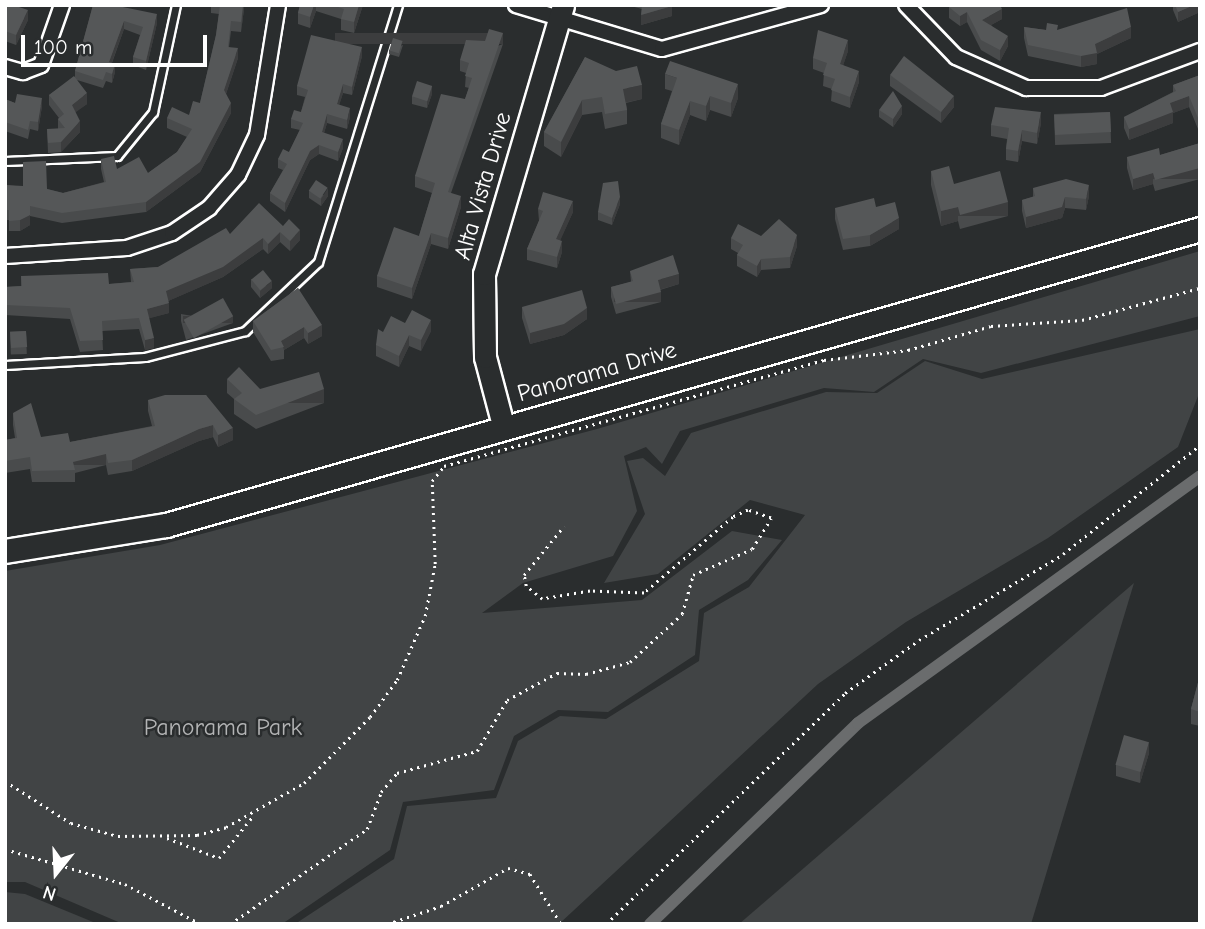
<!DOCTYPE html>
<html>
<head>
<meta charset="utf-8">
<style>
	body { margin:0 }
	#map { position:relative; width:1205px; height:929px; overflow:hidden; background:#2a2d2e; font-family:"Comic Neue",sans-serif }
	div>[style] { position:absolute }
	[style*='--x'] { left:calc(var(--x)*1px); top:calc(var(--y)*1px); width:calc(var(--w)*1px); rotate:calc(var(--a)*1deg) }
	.green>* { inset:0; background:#414445 }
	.canal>* { height:12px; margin:-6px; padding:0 6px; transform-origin:6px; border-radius:6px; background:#6a6c6d }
	.path>* { height:2.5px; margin-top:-1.25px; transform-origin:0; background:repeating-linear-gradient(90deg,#fff 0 2px,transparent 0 7px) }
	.roads { filter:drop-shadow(2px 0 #fff) drop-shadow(-2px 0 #fff) drop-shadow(0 2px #fff) drop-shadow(0 -2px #fff) }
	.lane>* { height:7px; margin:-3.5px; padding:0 3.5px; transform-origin:3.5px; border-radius:3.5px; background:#2a2d2e }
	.street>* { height:14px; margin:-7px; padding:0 7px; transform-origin:7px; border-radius:7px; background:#2a2d2e }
	.secondary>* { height:21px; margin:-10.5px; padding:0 10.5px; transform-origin:10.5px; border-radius:10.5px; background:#2a2d2e }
	.primary>* { height:23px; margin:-11.5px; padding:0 11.5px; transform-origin:11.5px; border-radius:11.5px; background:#2a2d2e }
	.wall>* { inset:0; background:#494b4c; transform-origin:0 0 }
	.shaded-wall>* { inset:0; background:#3c3d3e; transform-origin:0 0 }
	.building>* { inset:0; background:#555758; transform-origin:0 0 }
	span { translate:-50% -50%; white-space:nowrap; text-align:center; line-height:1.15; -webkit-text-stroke:5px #2a2d2e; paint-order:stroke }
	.street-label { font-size:24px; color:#fff }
	.park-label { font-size:24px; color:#b3b4b5 }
	.frame { position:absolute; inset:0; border:7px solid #fff; pointer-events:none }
	.north { position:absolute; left:21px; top:838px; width:70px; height:70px; -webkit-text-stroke:5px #2a2d2e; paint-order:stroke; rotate:198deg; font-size:19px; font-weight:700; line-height:28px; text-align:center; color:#fff }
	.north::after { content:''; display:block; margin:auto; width:24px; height:32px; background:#fff; clip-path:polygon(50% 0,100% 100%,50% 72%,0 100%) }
	.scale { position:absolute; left:21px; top:35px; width:186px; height:32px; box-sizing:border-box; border:4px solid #fff; border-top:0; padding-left:9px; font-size:21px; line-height:24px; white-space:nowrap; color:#fff; -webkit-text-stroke:5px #2a2d2e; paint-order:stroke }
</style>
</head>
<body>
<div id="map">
	<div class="green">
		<div style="clip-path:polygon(1200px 251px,1200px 316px,981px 373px,923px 359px,874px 392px,824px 388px,680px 431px,662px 464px,646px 447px,624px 456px,637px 511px,613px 556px,523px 583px,482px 613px,642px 600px,732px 531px,782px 540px,748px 580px,699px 610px,695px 655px,608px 712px,558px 710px,514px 736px,494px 790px,403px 802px,390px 850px,282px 924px,123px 924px,25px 882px,5px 882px,5px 571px,160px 545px,597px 429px)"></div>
		<div style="clip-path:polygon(1200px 329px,1200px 391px,1178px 447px,1048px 538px,906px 622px,818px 684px,559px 924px,295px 924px,394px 859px,407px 806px,496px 798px,518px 741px,560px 716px,606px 719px,699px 661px,704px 613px,749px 587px,805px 515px,750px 500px,658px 574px,604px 583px,645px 514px,627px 461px,643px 458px,665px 476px,691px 433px,826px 392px,877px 393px,925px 361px,982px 379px)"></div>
		<div style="clip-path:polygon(1134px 583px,1031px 924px,739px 924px)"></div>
		<div style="clip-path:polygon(5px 892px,25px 894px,98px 924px,5px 924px)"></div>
	</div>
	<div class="canal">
		<div style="--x:650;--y:924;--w:289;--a:-44"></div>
		<div style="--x:858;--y:723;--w:422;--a:-35.8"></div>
	</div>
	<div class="path">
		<div style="--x:5;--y:781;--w:78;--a:32.5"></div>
		<div style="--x:71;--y:823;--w:49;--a:15.5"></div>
		<div style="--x:118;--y:836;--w:79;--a:-0.7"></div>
		<div style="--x:197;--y:835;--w:30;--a:-15"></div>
		<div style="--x:226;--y:827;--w:90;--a:-29.4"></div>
		<div style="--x:304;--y:783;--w:93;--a:-45"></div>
		<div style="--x:370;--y:717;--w:46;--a:-53.9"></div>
		<div style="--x:397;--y:680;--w:70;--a:-66.4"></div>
		<div style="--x:425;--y:616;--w:53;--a:-79.1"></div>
		<div style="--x:435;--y:564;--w:83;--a:-92.1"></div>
		<div style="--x:432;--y:481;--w:19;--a:-51"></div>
		<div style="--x:444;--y:466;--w:395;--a:-15.6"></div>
		<div style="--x:824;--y:360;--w:85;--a:-6.8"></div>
		<div style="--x:908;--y:350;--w:86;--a:-16.1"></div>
		<div style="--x:991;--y:326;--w:91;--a:-3.8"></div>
		<div style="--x:1082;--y:320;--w:122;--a:-15.2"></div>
		<div style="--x:167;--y:838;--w:56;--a:21"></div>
		<div style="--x:219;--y:858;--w:54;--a:-51"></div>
		<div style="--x:5;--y:849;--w:125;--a:16.3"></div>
		<div style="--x:125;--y:884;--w:86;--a:27.8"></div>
		<div style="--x:230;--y:924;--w:167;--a:-34.7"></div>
		<div style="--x:367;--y:829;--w:40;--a:-69"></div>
		<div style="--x:381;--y:792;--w:25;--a:-50"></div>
		<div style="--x:397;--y:773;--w:83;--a:-15.4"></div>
		<div style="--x:477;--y:751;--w:59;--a:-59.5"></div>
		<div style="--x:507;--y:700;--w:57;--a:-28.4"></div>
		<div style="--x:557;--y:673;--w:29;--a:2"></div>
		<div style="--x:586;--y:674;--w:46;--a:-15.3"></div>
		<div style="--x:630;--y:662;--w:71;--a:-42.7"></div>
		<div style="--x:682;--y:614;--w:41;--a:-74.2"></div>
		<div style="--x:693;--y:575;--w:64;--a:-23.8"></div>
		<div style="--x:752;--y:549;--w:36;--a:-58"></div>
		<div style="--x:771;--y:518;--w:24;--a:-161"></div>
		<div style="--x:748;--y:510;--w:17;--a:155"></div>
		<div style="--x:733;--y:517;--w:117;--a:139.5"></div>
		<div style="--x:644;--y:593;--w:54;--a:-177.9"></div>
		<div style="--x:590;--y:591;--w:49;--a:170.5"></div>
		<div style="--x:542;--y:599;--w:21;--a:-141"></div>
		<div style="--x:526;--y:586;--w:11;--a:-100"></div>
		<div style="--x:524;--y:575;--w:63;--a:-50.8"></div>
		<div style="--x:387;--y:924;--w:57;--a:-18.4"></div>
		<div style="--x:441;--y:906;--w:77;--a:-29.6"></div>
		<div style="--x:508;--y:868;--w:23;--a:15"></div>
		<div style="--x:530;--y:874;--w:59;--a:58.2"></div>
		<div style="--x:606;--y:924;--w:332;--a:-44"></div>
		<div style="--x:845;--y:693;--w:91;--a:-35.6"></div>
		<div style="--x:919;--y:640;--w:168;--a:-30.8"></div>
		<div style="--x:1063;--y:554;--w:175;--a:-38.5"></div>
	</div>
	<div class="roads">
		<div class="lane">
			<div style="--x:5;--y:161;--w:112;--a:-2.6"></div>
			<div style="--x:117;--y:156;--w:57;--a:-50.7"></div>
			<div style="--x:153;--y:112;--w:109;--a:-77.9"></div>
			<div style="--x:5;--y:365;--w:140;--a:-3.3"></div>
			<div style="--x:145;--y:357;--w:103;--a:-14.6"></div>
			<div style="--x:245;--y:331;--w:100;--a:-43.4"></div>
			<div style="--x:318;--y:262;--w:269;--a:-72.7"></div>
		</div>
		<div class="street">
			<div style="--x:516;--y:5;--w:152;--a:16.8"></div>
			<div style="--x:662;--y:49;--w:165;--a:-15.5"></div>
			<div style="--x:906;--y:5;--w:72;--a:46.1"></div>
			<div style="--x:956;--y:57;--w:77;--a:23.9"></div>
			<div style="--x:1026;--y:88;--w:75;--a:0"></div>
			<div style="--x:1101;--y:88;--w:106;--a:-20.5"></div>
			<div style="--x:5;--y:67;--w:19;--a:16"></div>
			<div style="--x:23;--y:72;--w:19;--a:-21"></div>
			<div style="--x:41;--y:65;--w:64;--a:-70.7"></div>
			<div style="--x:5;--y:256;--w:122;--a:-3.8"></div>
			<div style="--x:127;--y:248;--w:47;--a:-18.4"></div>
			<div style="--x:172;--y:233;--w:45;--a:-34"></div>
			<div style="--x:209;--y:208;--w:44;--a:-48.7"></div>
			<div style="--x:238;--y:175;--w:44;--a:-64.6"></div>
			<div style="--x:257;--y:135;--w:132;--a:-80.8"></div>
		</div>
		<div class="secondary">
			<div style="--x:503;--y:425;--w:70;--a:-104.8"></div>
			<div style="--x:485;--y:357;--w:83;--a:-90.7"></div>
			<div style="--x:484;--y:274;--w:280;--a:-73.6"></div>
		</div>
		<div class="primary">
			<div style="--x:5;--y:551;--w:163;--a:-9.2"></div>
			<div style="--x:166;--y:525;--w:1076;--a:-15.97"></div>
		</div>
	</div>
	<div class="wall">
		<div style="clip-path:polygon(5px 5px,28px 20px,16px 45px,5px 41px)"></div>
		<div style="clip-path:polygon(93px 5px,116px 5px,116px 6px,157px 23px,146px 70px,133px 65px,133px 57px,140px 35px,124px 29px,112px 63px,115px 72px,112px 83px,106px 81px,103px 88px,77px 80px,87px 104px,75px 112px,80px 132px,61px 152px,48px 153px,47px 129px,58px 129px,58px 119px,59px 118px,49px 105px,49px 95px,75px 77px,75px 71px)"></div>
		<div style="clip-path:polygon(211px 5px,244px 5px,244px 9px,241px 32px,231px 31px,229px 47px,238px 58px,226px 94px,231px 113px,200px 172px,146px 212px,62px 223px,30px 216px,30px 225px,20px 231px,9px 231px,9px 220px,5px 220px,5px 185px,47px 189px,63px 193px,104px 182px,101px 169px,101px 159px,117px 169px,148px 173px,177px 152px,187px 137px,167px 128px,167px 118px,189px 115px,200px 103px,216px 35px,219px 14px,211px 13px)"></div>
		<div style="clip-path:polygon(300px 5px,363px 5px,354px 33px,341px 30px,341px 19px,316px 11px,310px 28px,298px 24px,298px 13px)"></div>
		<div style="clip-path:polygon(627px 5px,672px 5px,672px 16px,641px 25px,642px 9px)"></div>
		<div style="clip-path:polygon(1173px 5px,1200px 5px,1200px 12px,1178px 22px,1173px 10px)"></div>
		<div style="clip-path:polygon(949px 7px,1002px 19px,991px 25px,1008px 46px,1000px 61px,981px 50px,967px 22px,960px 26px,949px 18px)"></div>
		<div style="clip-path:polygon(1024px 27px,1046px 30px,1058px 30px,1131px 38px,1097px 54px,1097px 64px,1081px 67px,1028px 56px,1024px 38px)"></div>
		<div style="clip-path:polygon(503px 44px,451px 193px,461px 207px,448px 249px,431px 244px,412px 299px,377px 287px,377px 276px,419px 236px,432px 193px,415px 187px,415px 176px,465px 99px,469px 88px,465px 87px,466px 73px,460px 71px,460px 60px)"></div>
		<div style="clip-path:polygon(403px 45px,399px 57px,389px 54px,389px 50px)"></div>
		<div style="clip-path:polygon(848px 51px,843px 65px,859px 82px,850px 108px,831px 101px,832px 89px,823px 86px,824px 73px,813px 69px,813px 58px)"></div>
		<div style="clip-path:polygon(362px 56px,352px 95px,343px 93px,339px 105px,350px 117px,347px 129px,327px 123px,324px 133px,343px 148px,338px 161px,319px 154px,310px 160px,285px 212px,270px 201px,270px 193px,283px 170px,278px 168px,278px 159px,289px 152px,300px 130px,291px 128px,291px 119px,301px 112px,305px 97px,297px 95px,297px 86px)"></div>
		<div style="clip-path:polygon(585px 57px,642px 99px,626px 103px,627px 110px,627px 124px,605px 129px,602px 112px,582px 115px,561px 157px,544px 146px,544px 132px)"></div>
		<div style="clip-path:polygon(665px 74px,738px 98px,731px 117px,710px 110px,706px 121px,690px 115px,679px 145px,661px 138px,661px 124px,672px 91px,665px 89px)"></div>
		<div style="clip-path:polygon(890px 75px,954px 107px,941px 123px,890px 86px)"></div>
		<div style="clip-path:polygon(1200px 75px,1198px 129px,1189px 107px,1173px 113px,1173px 123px,1129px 140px,1124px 128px,1124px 117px,1173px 92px,1173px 85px)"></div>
		<div style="clip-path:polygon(432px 94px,427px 108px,412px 104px,412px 96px)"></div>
		<div style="clip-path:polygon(5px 99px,15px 103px,42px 106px,38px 131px,30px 129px,28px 139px,5px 131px)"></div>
		<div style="clip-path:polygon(879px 110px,902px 114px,893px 127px,879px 117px)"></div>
		<div style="left:1110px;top:112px;width:31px;height:56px;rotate:88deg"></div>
		<div style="clip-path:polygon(1041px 123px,1037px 144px,1022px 141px,1018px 162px,1006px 160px,1006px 149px,1007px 139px,991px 136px,991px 125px)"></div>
		<div style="clip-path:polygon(1200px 143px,1200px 179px,1155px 191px,1153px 184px,1133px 190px,1127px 168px,1127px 157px,1160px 155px)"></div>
		<div style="clip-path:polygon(931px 171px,954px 184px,1008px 216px,960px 229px,958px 221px,941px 226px,931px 185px)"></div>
		<div style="clip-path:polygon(1033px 188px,1089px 196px,1086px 210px,1065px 208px,1062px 218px,1026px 228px,1022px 211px,1022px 200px,1033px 197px)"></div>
		<div style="clip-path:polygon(309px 191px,328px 196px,321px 206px,309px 198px)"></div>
		<div style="clip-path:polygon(620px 204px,612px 225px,598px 220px,598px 212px)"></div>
		<div style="clip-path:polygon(876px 207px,899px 229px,870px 246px,843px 250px,835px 219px,835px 208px)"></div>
		<div style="clip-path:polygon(538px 209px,573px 212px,560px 240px,562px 252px,557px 268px,527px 260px,527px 249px,539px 221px)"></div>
		<div style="clip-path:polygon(283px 226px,300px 240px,290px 251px,280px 242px,268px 254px,263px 249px,223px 277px,168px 301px,169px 313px,149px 318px,154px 348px,145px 350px,139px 329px,102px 331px,103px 350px,80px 352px,70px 319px,5px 315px,5px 287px,21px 286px,21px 276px,109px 284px,131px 282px,130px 269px,158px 267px,230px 234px)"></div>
		<div style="clip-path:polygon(761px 236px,797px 246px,790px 268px,761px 270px,757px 277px,737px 266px,737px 255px,738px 253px,731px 249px,731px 238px)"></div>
		<div style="clip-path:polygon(630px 271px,679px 284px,660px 290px,661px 302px,616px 314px,611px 297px,611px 287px,631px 282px)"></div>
		<div style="clip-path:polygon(251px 279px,272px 288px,260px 298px,251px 287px)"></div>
		<div style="clip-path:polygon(298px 288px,322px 336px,308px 344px,304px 338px,284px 350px,284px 359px,271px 361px,253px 332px,253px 321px)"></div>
		<div style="clip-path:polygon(522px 307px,587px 319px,564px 335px,530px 344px,522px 318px)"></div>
		<div style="clip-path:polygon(181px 314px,233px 323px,186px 340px,181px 321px)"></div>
		<div style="left:26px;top:331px;width:23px;height:16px;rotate:88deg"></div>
		<div style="clip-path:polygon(431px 331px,421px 351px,409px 346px,399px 367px,376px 356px,376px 345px,383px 332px)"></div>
		<div style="clip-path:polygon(227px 379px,260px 389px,324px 403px,256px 429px,234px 414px,234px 399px,227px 393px)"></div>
		<div style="clip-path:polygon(206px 395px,233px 440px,218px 447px,213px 437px,199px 441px,132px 471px,108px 475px,106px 465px,75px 473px,75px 482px,32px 482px,30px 469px,5px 473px,5px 440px,15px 438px,13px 425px,13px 413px,41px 437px,70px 442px,152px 426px,148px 411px,148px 400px)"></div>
		<div style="clip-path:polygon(1200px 675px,1200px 726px,1191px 724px,1191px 709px)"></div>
		<div style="clip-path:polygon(1149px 753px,1140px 783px,1116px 776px,1116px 765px)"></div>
	</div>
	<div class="shaded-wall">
		<div style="clip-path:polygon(243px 5px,244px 5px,244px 9px,241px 32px)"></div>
		<div style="clip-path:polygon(314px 5px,316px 5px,316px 11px,310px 28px,310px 17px)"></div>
		<div style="clip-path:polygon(359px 5px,363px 5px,354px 33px,354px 22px)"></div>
		<div style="clip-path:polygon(1194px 5px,1200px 5px,1200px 12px,1178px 22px,1178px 12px)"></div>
		<div style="clip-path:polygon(672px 6px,672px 16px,641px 25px,641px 15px)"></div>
		<div style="clip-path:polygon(1002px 9px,1002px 19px,982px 30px,982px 20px)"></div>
		<div style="clip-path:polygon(28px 10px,28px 20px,16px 45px,16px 35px)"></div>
		<div style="clip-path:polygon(967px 12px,967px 22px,960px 26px,960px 16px)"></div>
		<div style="clip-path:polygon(157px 14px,157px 23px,146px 70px,146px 61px)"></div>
		<div style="clip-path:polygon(124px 21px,124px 29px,109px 70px,109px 62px)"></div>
		<div style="clip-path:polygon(1131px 27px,1131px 38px,1097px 54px,1097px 64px,1081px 67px,1081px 56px,1095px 44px)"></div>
		<div style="left:503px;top:33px;width:11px;height:168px;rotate:90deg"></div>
		<div style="clip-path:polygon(1008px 36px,1008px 46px,1000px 61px,1000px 50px)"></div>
		<div style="clip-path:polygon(848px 40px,848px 51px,840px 75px,840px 64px)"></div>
		<div style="clip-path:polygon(362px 47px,362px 56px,352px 95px,352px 87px)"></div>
		<div style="clip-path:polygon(238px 48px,238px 58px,224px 100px,224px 90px)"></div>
		<div style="clip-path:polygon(115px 64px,115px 72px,112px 83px,112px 74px)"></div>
		<div style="clip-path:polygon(859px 71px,859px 82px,850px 108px,850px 97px)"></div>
		<div style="clip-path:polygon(343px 84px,343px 93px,337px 112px,337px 104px)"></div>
		<div style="clip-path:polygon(738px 84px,738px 98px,731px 117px,731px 103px)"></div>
		<div style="clip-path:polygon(642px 85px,642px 99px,623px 103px,623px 89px)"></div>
		<div style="clip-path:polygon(432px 86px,432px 94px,427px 108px,427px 101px)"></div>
		<div style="clip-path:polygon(87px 93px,87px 104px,72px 115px,72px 105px)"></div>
		<div style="clip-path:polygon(710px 96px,710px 110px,706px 121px,706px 106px)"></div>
		<div style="clip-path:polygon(954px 96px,954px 107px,941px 123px,941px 112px)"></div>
		<div style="clip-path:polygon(1189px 96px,1189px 107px,1173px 113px,1173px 123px,1129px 140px,1129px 129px,1170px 103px)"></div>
		<div style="clip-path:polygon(42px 98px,42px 106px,38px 131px,38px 122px)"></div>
		<div style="clip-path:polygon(582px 100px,582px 115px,561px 157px,561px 142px)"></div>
		<div style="clip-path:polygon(690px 101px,690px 115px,679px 145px,679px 130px)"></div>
		<div style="clip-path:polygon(231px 103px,231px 113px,200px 172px,146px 212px,146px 202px)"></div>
		<div style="clip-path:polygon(902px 106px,902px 114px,893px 127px,893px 119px)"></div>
		<div style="clip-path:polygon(350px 108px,350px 117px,347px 129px,347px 120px)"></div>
		<div style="clip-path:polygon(1041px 112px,1041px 123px,1037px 144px,1037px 133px)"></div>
		<div style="clip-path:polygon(327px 114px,327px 123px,322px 140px,322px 132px)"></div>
		<div style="left:1198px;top:118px;width:2px;height:11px"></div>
		<div style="clip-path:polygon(80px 121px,80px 132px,61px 152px,61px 142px)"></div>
		<div style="clip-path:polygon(1022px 130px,1022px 141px,1018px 162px,1018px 151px)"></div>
		<div style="clip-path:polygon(343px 139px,343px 148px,338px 161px,338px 152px)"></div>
		<div style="clip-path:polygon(319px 145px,319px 154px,310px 160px,285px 212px,285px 203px,310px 151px)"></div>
		<div style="left:1200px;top:168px;width:11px;height:47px;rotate:90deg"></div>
		<div style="clip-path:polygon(1153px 173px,1153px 184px,1133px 190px,1133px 179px)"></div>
		<div style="clip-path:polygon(1089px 185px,1089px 196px,1086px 210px,1086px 199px)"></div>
		<div style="clip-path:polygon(328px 188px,328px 196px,321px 206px,321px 199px)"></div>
		<div style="clip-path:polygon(461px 196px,461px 207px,448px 249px,448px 238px)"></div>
		<div style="clip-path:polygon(620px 197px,620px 204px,612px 225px,612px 218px)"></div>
		<div style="clip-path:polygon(1065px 197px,1065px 208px,1062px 218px,1026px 228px,1026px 217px)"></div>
		<div style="clip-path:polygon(573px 201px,573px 212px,556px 250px,556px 239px)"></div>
		<div style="left:1008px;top:202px;width:14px;height:50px;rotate:90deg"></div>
		<div style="clip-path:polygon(958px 207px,958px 221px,941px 226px,941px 211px)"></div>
		<div style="clip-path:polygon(30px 215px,30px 225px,20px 231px,20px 220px)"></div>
		<div style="clip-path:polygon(899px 218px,899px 229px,870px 246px,870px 235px)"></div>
		<div style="clip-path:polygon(300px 230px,300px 240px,290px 251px,290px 241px)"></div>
		<div style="clip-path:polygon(280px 232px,280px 242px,268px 254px,268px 244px)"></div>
		<div style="clip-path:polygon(431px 233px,431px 244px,412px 299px,412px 288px)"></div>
		<div style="clip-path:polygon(797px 235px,797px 246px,790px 268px,790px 257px)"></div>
		<div style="clip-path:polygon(263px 238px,263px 249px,223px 277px,166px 302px,166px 291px)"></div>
		<div style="clip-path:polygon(562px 241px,562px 252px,557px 268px,557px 257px)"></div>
		<div style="clip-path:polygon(761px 259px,761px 270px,757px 277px,757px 266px)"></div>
		<div style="clip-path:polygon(679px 274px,679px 284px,658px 290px,658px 280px)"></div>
		<div style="clip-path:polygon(272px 281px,272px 288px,260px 298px,260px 291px)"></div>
		<div style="left:661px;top:292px;width:10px;height:47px;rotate:90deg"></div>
		<div style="clip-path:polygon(169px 303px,169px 313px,147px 319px,147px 309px)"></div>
		<div style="clip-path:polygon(587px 308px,587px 319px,564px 335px,530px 344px,530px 333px)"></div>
		<div style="left:233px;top:316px;width:7px;height:50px;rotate:90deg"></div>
		<div style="clip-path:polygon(431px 320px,431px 331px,421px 351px,421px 340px)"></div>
		<div style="clip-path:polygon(322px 325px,322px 336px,308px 344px,308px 333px)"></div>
		<div style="clip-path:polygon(304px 327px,304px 338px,284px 350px,281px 341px)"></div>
		<div style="clip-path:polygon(409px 335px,409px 346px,399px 367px,399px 356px)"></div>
		<div style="clip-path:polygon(154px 338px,154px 348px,145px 350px,145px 340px)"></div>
		<div style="left:324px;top:389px;width:14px;height:73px;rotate:90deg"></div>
		<div style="clip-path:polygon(213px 425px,213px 437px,199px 441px,132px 471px,132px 460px,199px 429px)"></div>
		<div style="clip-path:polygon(233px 428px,233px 440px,218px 447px,218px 435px)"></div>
		<div style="left:106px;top:454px;width:11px;height:34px;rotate:90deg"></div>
		<div style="clip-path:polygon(1149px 742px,1149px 753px,1140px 783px,1140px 772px)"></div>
	</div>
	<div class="building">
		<div style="clip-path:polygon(5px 5px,13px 5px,28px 10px,16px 35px,5px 31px)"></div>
		<div style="clip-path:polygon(93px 5px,113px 5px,157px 14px,146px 61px,133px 57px,143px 27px,124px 21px,109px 62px,115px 64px,112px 74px,106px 72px,103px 80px,75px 71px)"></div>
		<div style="clip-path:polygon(220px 5px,243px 5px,241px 22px,231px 21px,228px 47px,238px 48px,224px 90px,231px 103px,200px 162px,146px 202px,62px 213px,30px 206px,30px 215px,20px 220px,9px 221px,9px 210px,5px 210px,5px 185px,23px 186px,23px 162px,46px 161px,47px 189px,63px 193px,106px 182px,101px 159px,114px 156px,117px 169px,139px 157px,148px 173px,177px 152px,192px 129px,167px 118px,172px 107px,189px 115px,193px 101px,200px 103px,216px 35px)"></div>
		<div style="clip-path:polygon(300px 5px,314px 5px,310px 17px,298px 13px)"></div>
		<div style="clip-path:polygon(332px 5px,359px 5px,354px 22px,341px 19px,344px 9px)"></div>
		<div style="clip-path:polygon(642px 5px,672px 5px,672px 6px,641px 15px)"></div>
		<div style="clip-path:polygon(951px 5px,1000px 5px,1002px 9px,982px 20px,1008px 36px,1000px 50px,981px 40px,967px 12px,960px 16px,949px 7px)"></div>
		<div style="clip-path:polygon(1175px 5px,1194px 5px,1178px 12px)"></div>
		<div style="clip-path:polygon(1127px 8px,1131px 27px,1095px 44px,1097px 53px,1081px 56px,1028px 45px,1024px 27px,1046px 30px,1047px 23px,1058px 25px,1057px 30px)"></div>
		<div style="clip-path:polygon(489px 29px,503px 33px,448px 192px,461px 196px,448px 238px,431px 233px,412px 288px,377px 276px,394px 227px,419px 236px,435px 183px,415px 176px,441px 94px,465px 99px,472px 78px,465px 76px,469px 63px,460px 60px,466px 40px,485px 41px)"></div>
		<div style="clip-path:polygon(818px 30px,848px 40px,840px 64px,859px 71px,850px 97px,831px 90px,835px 79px,823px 75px,827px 63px,813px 58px)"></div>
		<div style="clip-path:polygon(311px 35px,362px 47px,352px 87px,343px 84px,337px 104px,350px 108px,347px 120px,327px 114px,322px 132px,343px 139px,338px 152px,319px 145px,310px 151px,285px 203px,270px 193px,287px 164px,278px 159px,283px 149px,289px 152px,303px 123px,291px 119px,294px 110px,301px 112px,308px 90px,297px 86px)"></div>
		<div style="left:393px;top:38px;width:10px;height:13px;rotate:17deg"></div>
		<div style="clip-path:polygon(904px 56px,954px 96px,941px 112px,890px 75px)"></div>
		<div style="clip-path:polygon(585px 57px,616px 71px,637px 66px,642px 85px,623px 89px,627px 110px,605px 114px,602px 97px,582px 100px,561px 142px,544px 132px)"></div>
		<div style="clip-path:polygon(670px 61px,738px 84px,731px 103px,710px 96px,706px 106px,690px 101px,679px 130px,661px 124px,677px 78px,665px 74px)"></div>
		<div style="clip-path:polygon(1200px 75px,1200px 118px,1198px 118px,1189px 96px,1170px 103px,1173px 112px,1129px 129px,1124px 117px,1176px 91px,1173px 85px)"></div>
		<div style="clip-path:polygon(74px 76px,87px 93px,72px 105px,80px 121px,61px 142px,48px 143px,47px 129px,65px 128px,58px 119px,64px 114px,49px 95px)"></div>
		<div style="left:417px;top:81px;width:16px;height:16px;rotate:18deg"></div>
		<div style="clip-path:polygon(893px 91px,902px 106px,893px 119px,879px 110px)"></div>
		<div style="clip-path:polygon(17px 94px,42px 98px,38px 122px,30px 121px,28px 130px,5px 122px,5px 99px,15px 103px)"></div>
		<div style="clip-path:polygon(995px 107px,1041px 112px,1037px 133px,1022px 130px,1018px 151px,1006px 149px,1009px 128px,991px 125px)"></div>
		<div style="left:1110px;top:112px;width:20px;height:56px;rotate:87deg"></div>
		<div style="clip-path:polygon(1200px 143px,1200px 168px,1155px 180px,1153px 173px,1133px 179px,1127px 157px,1159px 148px,1160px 155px)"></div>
		<div style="clip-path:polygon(949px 166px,954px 184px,1000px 171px,1008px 202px,960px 215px,958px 207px,941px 211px,931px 171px)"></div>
		<div style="clip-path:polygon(1066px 179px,1089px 185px,1086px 199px,1065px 197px,1062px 207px,1026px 217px,1022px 200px,1035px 196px,1033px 188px)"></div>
		<div style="left:316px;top:180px;width:14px;height:13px;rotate:34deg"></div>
		<div style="clip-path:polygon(618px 181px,620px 197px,612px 218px,598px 212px,603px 183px)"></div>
		<div style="clip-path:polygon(543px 192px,573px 201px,556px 239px,562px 241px,557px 257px,527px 249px,543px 211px,538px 209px)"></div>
		<div style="clip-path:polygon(874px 198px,876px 207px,895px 202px,899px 218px,870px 235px,843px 239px,835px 208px)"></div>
		<div style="clip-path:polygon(259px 203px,283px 226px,289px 219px,300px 230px,290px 241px,280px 232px,268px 244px,263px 238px,223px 267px,166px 291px,169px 303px,147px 309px,154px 338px,145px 340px,139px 318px,102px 321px,103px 340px,80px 341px,70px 308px,5px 305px,5px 287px,22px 286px,21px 276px,108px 273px,109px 284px,134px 282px,130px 269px,158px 267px,226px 228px,230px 234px)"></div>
		<div style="clip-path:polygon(779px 219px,797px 235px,790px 257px,761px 259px,757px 266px,737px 255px,743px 245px,731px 238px,738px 224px,761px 236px)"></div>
		<div style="clip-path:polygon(673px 255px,679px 274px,658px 280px,661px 292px,616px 304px,611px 287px,633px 281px,630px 271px)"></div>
		<div style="left:263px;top:270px;width:14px;height:15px;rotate:51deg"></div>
		<div style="clip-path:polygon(298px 288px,322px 325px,308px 333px,304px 327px,281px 341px,284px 347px,271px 350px,253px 321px)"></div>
		<div style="clip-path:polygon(582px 290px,587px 308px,564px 324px,530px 333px,522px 307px)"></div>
		<div style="left:223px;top:298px;width:21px;height:45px;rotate:61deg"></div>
		<div style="clip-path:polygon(412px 310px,431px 320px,421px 340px,409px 335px,399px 356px,376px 345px,378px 329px,383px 332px,391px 316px,405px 323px)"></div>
		<div style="left:26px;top:331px;width:16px;height:16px;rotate:86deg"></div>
		<div style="clip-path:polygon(5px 366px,6px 366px,7px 379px,5px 380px)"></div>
		<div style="clip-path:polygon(239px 367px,260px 389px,319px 372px,324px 389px,256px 415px,234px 399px,242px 393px,227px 379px)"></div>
		<div style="clip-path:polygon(165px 395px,206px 395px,233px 428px,218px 435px,213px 425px,199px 429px,132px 460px,108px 463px,106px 454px,73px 462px,75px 470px,32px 471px,30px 457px,5px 461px,5px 440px,17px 438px,13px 413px,31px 403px,41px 437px,68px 433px,70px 442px,155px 426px,148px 400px)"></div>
		<div style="clip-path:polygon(1200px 675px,1200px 712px,1191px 709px)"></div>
		<div style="left:1124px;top:735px;width:26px;height:31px;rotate:16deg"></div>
	</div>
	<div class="street-label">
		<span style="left:483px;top:186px;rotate:-74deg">Alta Vista Drive</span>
		<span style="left:597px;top:372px;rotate:-16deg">Panorama Drive</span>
	</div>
	<div class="park-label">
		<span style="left:223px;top:728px">Panorama Park</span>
	</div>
	<div class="frame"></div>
	<div class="north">N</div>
	<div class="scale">100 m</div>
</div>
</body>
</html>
